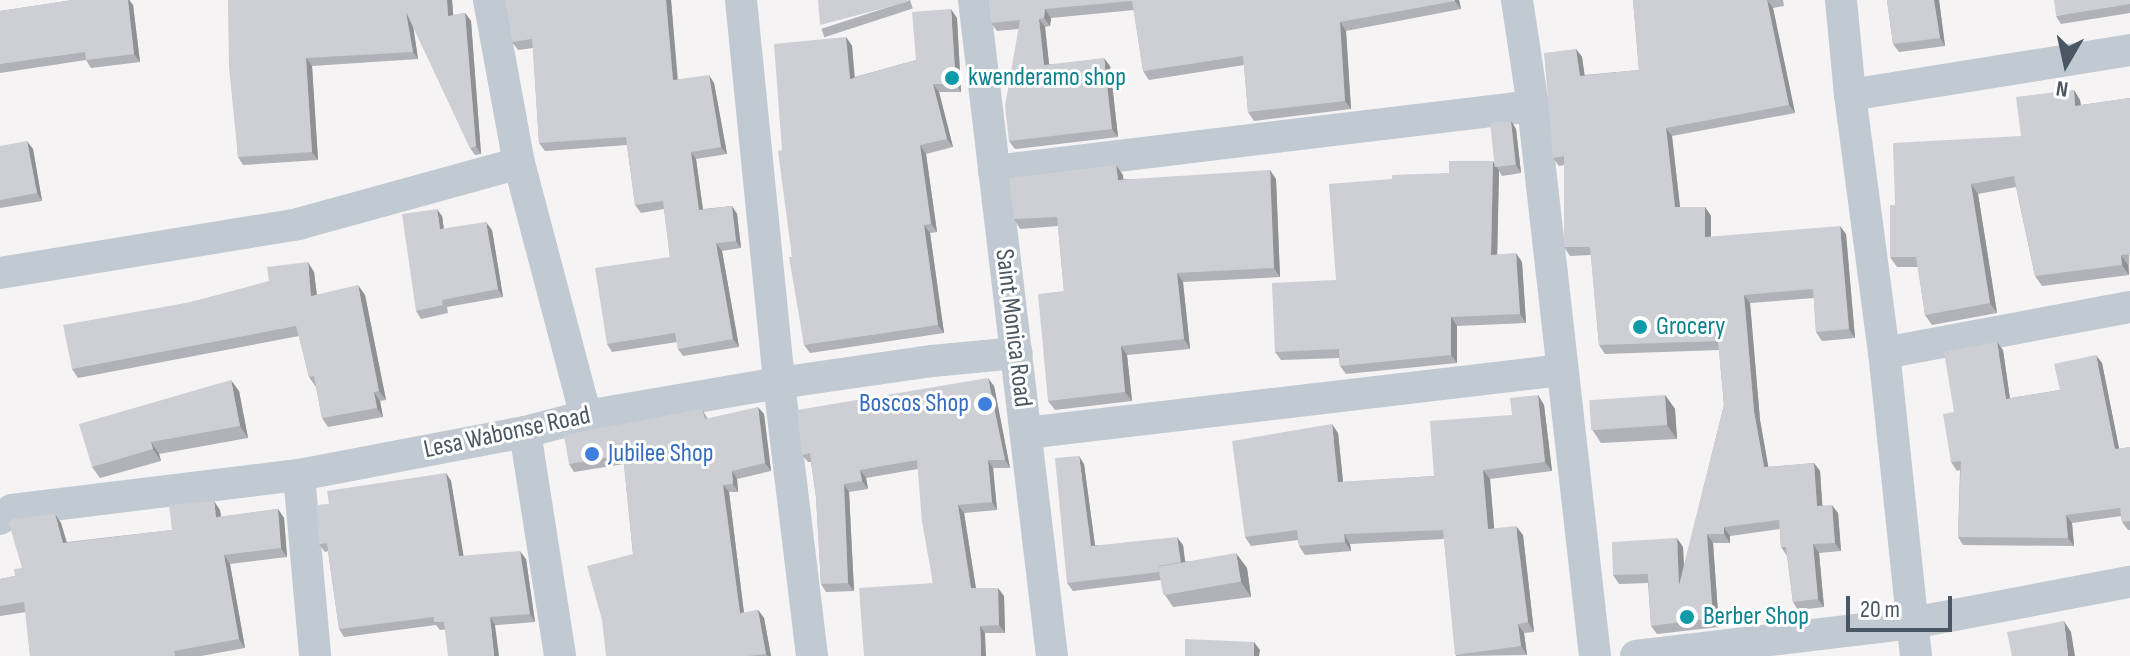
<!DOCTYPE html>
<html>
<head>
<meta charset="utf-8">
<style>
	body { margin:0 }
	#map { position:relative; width:2130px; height:656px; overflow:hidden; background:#f5f3f3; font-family:"Sofia Sans Condensed",sans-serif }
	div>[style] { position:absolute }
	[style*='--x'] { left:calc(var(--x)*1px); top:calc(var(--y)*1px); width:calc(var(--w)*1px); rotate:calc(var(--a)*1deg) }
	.minor>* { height:32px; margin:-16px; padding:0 16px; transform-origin:16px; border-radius:16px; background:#c1cad2 }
	.wall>* { inset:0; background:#b0b2b7; transform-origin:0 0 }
	.shaded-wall>* { inset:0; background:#909195 }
	.building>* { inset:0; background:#cdcfd5; transform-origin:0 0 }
	.dots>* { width:22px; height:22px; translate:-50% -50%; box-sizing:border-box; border:4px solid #fff; border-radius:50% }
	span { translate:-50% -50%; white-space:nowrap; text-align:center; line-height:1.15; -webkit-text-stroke:6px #fff; paint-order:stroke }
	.culture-label { font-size:26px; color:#0d838f }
	.left { translate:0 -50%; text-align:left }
	.street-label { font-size:26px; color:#4a5661 }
	.shop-label { font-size:26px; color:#366cbe }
	.right { translate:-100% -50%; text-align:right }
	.north { position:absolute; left:2026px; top:24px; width:80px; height:80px; -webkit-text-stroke:6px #fff; paint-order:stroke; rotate:189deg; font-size:22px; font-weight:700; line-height:32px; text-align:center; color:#4a5661 }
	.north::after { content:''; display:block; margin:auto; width:28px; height:36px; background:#4a5661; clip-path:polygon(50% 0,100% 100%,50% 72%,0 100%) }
	.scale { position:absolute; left:1846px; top:596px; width:106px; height:36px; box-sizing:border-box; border:4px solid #4a5661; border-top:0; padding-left:10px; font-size:24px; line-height:28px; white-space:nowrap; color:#4a5661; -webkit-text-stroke:6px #fff; paint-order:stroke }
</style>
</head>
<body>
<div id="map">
	<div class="minor">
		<div style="--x:489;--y:0;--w:166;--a:79.6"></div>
		<div style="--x:519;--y:163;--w:262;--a:75.2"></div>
		<div style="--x:741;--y:0;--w:385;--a:84.3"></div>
		<div style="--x:779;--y:383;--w:275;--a:83.1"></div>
		<div style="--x:974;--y:0;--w:661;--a:83.22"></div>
		<div style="--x:1517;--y:0;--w:107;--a:81.4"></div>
		<div style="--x:1533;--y:106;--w:553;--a:83.57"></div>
		<div style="--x:1841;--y:0;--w:95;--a:84.6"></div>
		<div style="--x:994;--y:171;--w:543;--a:-6.88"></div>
		<div style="--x:0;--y:273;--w:302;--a:-9.3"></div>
		<div style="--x:298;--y:224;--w:229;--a:-15.4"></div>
		<div style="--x:1884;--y:353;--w:250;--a:-10.6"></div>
		<div style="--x:525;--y:432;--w:227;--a:81.1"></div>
		<div style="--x:1026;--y:433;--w:540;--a:-6.7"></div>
		<div style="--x:299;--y:475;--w:182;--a:84.9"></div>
		<div style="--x:0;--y:519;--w:15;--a:-37"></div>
		<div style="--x:12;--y:510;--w:289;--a:-7"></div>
		<div style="--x:299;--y:475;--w:230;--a:-10.8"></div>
		<div style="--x:525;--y:432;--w:63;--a:-14.7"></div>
		<div style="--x:586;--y:416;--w:196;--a:-9.7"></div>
		<div style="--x:779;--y:383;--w:155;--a:-8.2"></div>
		<div style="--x:932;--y:361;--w:85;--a:-5.4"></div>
		<div style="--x:1636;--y:656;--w:278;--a:-6.8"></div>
		<div style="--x:1912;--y:623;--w:222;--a:-10.7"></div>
		<div style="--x:1916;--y:656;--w:305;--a:-96"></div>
		<div style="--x:1884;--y:353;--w:260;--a:-97.5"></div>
		<div style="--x:1850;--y:95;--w:284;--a:-9.1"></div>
	</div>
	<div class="wall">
		<div style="clip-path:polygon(73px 0,129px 0,133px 5px,140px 62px,91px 68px,86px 60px,0 73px,0 11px)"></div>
		<div style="clip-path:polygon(228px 0,452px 0,453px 15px,465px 13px,471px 21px,481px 154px,475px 155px,470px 148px,413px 25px,418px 59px,312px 66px,318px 160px,243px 165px,238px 157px)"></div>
		<div style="clip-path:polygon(505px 0,671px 0,678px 79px,714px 83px,727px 154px,696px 159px,703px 209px,732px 206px,737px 214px,741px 248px,722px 251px,739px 347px,683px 356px,678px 349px,677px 342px,612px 352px,607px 344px,670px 257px,664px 209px,641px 213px,635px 205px,627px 145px,545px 151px,539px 143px,533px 48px,518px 50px,512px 42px)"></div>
		<div style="left:910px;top:0;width:9px;height:93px;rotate:72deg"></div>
		<div style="clip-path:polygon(988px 0,1459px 0,1461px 9px,1346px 31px,1351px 109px,1254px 121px,1248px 112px,1244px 65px,1149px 80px,1143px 71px,1134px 10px,1051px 18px,1050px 26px,1045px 27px,1049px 64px,1110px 66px,1118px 137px,1015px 149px,1009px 141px,1019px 29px,997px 31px,991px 23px)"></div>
		<div style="clip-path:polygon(1633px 0,1783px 0,1784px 6px,1773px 8px,1795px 113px,1672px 136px,1680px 207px,1705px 207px,1711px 216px,1711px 237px,1846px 234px,1855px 338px,1822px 341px,1816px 332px,1814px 298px,1750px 303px,1760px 420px,1768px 467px,1814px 463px,1820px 471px,1822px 505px,1838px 513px,1841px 551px,1819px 553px,1824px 607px,1798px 610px,1793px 602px,1787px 556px,1781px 547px,1780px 529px,1730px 536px,1730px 543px,1713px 543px,1719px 627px,1657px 634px,1651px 626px,1648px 583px,1619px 584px,1613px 575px,1683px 547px,1684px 567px,1724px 405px,1719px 350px,1605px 354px,1599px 345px,1591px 255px,1570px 256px,1564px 247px,1564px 165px,1559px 166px,1553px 158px,1576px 49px,1582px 57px,1584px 75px,1639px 70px)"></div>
		<div style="clip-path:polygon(1887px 0,1939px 0,1945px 46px,1899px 52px,1893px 44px)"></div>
		<div style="clip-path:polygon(2130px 0,2130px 13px,2061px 24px,2056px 16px)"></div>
		<div style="clip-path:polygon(957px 18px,961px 92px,939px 92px,953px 147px,926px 154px,937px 232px,930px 233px,944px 333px,810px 353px,804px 345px,792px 257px,782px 150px,846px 37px,852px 46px,855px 77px,916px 60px)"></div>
		<div style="clip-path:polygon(2074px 90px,2080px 100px,2081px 105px,2130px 98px,2129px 275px,2042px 286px,2035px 276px,2016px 187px,1978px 194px,1997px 313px,1932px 325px,1925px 315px,1918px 267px,1897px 267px,1890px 257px,1895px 205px,2021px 136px)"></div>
		<div style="clip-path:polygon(1511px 121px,1516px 129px,1521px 173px,1502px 176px,1499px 171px,1497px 255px,1522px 262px,1526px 323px,1457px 326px,1457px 363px,1346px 374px,1340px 366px,1339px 358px,1281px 360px,1275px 352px,1336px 280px,1392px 179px,1449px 173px,1496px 166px)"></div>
		<div style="clip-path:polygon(0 146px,33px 149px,42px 201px,0 208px)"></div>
		<div style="clip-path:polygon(1123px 175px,1123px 179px,1276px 179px,1280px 277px,1183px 282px,1190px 349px,1127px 355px,1132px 401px,1055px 410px,1048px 401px,1064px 291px,1058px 226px,1020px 229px,1014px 219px)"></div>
		<div style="clip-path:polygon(442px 216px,444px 229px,492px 230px,503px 297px,447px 307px,448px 313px,421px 319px,416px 311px)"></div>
		<div style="clip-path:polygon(314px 272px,317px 295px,365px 295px,386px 400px,380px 401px,383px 417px,328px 427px,322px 418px,316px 387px,309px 377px,299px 336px,78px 378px,72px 369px,191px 302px)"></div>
		<div style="clip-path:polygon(2003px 350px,2010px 398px,2060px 390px,2102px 363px,2119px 449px,2130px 447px,2130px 530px,2128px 530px,2122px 522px,2121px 516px,2072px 523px,2074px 546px,1963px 545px,1958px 537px,1960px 470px,1957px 471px,1951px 462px,1954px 412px)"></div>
		<div style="clip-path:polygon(994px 386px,1010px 468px,993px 468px,997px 510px,964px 513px,976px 588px,1004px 596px,1005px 633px,985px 633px,933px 583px,918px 469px,866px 478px,868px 489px,849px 492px,854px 591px,826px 592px,821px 584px,816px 497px,811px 462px,808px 462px,802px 455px)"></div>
		<div style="clip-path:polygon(239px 391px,248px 438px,159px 454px,161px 461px,100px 478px,92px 467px)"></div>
		<div style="clip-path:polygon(1538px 395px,1544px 405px,1552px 471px,1490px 479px,1494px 529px,1523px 535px,1534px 632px,1524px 633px,1527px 655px,1456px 656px,1444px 539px,1350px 544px,1351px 551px,1305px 555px,1299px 546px,1298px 540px,1251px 546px,1245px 537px,1338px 433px,1343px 482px,1434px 476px)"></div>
		<div style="clip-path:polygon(1665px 395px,1675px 409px,1677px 439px,1601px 443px,1591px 428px)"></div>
		<div style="clip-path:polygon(702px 409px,708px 419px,764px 414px,771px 471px,737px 479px,738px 492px,729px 492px,744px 613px,758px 610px,764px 618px,771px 656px,606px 656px,633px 554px,624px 464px,574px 472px,569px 464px)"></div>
		<div style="clip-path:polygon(1084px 464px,1095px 545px,1183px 545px,1185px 561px,1247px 568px,1251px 597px,1173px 607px,1163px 592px,1161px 580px,1073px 591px,1067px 583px)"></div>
		<div style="clip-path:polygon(446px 473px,451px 481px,463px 556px,526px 559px,535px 622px,440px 630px,436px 625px,344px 637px,339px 629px,328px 551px,325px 552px,319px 544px,329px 504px)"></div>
		<div style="clip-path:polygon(278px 509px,284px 518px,287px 557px,230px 564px,245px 648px,201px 656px,30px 656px,26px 612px,0 616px,0 579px,15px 576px,61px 523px,67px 542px,172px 530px,220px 510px,221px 517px)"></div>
	</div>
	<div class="shaded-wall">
		<div style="clip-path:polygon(128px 0,129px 0,133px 5px,140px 62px,134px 54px)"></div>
		<div style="clip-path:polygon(447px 0,452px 0,454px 24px,448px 16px)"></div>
		<div style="clip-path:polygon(666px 0,671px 0,678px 88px,673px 80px)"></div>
		<div style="clip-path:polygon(1455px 0,1459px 0,1461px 9px,1455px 1px)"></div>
		<div style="clip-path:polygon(1767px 0,1773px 8px,1795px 113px,1789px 105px)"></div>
		<div style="clip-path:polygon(1934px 0,1939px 0,1945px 46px,1940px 38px)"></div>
		<div style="clip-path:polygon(951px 9px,957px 18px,961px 92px,956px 84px)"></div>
		<div style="clip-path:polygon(1045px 9px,1051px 18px,1050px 26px,1044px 18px)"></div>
		<div style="clip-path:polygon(406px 12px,412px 19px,418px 59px,413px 52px)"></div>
		<div style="clip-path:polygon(465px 13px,471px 21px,481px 154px,476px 146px)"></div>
		<div style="clip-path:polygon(1039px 19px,1045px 27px,1050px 73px,1044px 65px)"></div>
		<div style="clip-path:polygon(1340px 22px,1346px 31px,1351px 109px,1345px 101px)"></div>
		<div style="clip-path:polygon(846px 37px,852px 46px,855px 87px,850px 79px)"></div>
		<div style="clip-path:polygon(1576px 49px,1582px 57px,1586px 84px,1580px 76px)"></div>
		<div style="clip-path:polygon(306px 58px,312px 66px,318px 160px,312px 152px)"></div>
		<div style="clip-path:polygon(1104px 58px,1110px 66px,1118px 137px,1112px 129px)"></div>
		<div style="clip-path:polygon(709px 75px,714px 83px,727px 154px,721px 147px)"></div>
		<div style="clip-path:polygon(933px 84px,939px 92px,953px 147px,947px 139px)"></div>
		<div style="clip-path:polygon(2074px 90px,2080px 100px,2082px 116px,2075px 106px)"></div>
		<div style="clip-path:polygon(1511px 121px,1516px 129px,1521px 173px,1516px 165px)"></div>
		<div style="clip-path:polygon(1666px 128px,1672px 136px,1681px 216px,1675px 207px)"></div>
		<div style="clip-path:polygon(27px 141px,33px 149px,42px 201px,37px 193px)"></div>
		<div style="clip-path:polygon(920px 145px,926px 154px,937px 232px,931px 224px)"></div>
		<div style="clip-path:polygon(691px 152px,696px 159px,704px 218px,699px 210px)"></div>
		<div style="clip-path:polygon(1493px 161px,1499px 171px,1497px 264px,1491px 255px)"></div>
		<div style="clip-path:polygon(1116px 165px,1123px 175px,1124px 189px,1118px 180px)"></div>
		<div style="clip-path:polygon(1270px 170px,1276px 179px,1280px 277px,1274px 268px)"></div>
		<div style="clip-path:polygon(1971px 184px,1978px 194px,1997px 313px,1990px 303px)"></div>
		<div style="clip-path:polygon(732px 206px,737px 214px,741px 248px,736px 241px)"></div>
		<div style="clip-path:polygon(1705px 207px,1711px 216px,1711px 246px,1705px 237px)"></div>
		<div style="clip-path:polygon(437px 209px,442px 216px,445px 237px,440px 229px)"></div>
		<div style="clip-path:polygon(486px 222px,492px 230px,503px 297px,498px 289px)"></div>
		<div style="clip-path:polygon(924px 225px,930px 233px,944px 333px,938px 325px)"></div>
		<div style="clip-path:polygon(1840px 226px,1846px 234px,1855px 338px,1849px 329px)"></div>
		<div style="clip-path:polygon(716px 243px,722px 251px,739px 347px,733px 339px)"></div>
		<div style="clip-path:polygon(1516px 253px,1522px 262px,1526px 323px,1520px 314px)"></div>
		<div style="clip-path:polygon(2121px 255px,2128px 265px,2129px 275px,2122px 265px)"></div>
		<div style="clip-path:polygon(308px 262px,314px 272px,318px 305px,311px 296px)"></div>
		<div style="clip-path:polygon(1177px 273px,1183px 282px,1190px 349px,1184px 339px)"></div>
		<div style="clip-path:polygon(358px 285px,365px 295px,386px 400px,379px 391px)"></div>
		<div style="clip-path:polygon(1744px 295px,1750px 303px,1760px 420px,1770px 476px,1764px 467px,1754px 411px)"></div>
		<div style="clip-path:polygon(1451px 317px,1457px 326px,1457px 363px,1451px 355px)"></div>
		<div style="clip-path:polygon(1997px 342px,2003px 350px,2011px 407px,2006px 399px)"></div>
		<div style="clip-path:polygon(1121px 346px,1127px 355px,1132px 401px,1125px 392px)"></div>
		<div style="clip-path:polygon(2096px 355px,2102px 363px,2121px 458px,2115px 449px)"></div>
		<div style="clip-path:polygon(988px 378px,994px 386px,1010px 468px,1005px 460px)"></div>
		<div style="clip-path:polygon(231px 380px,239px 391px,248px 438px,240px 426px)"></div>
		<div style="clip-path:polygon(374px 392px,380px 401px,383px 417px,377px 408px)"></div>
		<div style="clip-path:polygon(1538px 395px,1544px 405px,1552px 471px,1545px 462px)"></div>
		<div style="clip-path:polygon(1665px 395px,1675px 409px,1677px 439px,1667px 425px)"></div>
		<div style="clip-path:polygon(758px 407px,764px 414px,771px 471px,765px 463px)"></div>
		<div style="clip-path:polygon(1332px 424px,1338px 433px,1344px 491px,1338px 482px)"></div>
		<div style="clip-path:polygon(151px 442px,159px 454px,161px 461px,153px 449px)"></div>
		<div style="clip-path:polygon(1079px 456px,1084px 464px,1096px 553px,1091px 546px)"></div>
		<div style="clip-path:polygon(988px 460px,993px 468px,997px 510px,992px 502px)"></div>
		<div style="clip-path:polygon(1814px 463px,1820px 471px,1823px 514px,1817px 506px)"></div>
		<div style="clip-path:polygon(860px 470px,866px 478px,868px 489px,862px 481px)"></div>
		<div style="clip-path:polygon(1483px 470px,1490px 479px,1495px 538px,1488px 529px)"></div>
		<div style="clip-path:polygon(732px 471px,737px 479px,738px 492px,733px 484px)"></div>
		<div style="clip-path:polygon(446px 473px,451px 481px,465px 564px,459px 556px)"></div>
		<div style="clip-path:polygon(844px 484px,849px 492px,854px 591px,848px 583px)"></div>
		<div style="clip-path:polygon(723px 485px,729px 492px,745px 621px,740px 613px)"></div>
		<div style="clip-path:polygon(214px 501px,220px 510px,222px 526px,216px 517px)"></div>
		<div style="clip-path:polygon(958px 505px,964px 513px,977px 596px,971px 588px)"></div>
		<div style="clip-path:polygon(1832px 505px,1838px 513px,1841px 551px,1835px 543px)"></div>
		<div style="clip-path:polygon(278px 509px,284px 518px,287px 557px,281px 548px)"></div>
		<div style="clip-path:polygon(55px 514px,61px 523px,69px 552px,63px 543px)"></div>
		<div style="clip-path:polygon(2066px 515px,2072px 523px,2074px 546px,2068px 538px)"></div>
		<div style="clip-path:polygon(1516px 526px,1523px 535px,1534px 632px,1528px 622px)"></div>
		<div style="clip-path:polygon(1724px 527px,1730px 536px,1730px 543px,1724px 534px)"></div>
		<div style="clip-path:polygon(1344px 534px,1350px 544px,1351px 551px,1345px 542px)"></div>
		<div style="clip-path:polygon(1707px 534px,1713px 543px,1719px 627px,1713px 618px)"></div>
		<div style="clip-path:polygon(1177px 537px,1183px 545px,1187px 577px,1181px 569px)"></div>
		<div style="clip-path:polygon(1677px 538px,1683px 547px,1685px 593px,1679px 585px)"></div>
		<div style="clip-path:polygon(1813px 544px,1819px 553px,1824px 607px,1818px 599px)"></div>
		<div style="clip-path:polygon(520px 551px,526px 559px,535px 622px,530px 614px)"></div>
		<div style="clip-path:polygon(1236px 553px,1247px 568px,1251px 597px,1241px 582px)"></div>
		<div style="clip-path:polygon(224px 555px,230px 564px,245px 648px,239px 639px)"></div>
		<div style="clip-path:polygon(998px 588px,1004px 596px,1005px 633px,999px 625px)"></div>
		<div style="clip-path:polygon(758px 610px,764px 618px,771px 656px,768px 656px,766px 654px)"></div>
		<div style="clip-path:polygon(490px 617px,495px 625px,499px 656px,494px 656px)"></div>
		<div style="clip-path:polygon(2064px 621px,2071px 632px,2075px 656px,2068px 656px)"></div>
		<div style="clip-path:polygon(1518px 624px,1524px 633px,1527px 655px,1521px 646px)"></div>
		<div style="clip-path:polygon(980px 626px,985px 633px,986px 656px,981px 656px)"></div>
		<div style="clip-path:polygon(1254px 642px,1260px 650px,1259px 656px,1254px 656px)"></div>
	</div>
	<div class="building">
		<div style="clip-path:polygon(73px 0,128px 0,134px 54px,86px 60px,85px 52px,0 64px,0 11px)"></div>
		<div style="clip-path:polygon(228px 0,447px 0,448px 16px,465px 13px,476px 146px,470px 148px,406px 12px,413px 52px,306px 58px,312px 152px,238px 157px,229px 67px)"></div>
		<div style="clip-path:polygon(505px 0,666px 0,673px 80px,709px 75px,721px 147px,691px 152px,699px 210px,732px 206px,736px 241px,716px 243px,733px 339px,678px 349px,675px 333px,607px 344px,595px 268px,670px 257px,663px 201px,635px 205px,626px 137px,539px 143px,532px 39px,512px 42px)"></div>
		<div style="clip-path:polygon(818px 0,907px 0,907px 2px,820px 25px)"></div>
		<div style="clip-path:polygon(988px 0,1455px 0,1455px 1px,1340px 22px,1345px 101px,1248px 112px,1243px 56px,1143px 71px,1132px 1px,1045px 9px,1044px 18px,1039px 19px,1044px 65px,1104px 58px,1112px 129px,1009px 141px,1005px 106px,1020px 20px,991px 23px)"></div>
		<div style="clip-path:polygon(1633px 0,1767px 0,1789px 105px,1666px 128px,1675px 207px,1705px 207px,1705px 237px,1840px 226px,1849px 329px,1816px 332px,1813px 289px,1744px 295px,1754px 411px,1764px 467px,1814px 463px,1817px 506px,1832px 505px,1835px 543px,1813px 544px,1818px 599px,1793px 602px,1786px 547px,1781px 547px,1779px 520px,1724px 527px,1724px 534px,1707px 534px,1713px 618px,1651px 626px,1648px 574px,1613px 575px,1612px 542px,1677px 538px,1679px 585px,1724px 405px,1718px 341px,1599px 345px,1590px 247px,1564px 247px,1564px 156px,1553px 158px,1544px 53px,1576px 49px,1580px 76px,1639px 70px)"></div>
		<div style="clip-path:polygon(1887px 0,1934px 0,1940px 38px,1893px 44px)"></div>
		<div style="clip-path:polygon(2054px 0,2130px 0,2130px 4px,2056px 16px)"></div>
		<div style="clip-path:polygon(951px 9px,956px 84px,933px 84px,947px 139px,920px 145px,931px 224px,924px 225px,938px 325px,804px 345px,789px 257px,792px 257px,778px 151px,782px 150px,774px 44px,846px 37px,850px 79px,916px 60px,912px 12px)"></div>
		<div style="clip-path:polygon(2074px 90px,2075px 106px,2130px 98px,2130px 254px,2121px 255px,2122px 265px,2035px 276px,2014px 176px,1971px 184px,1990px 303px,1925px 315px,1916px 257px,1890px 257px,1890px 205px,1895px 205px,1893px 143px,2021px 136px,2016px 97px)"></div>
		<div style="left:1511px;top:121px;width:44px;height:21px;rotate:84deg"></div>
		<div style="clip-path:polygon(27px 141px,37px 193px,0 200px,0 146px)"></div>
		<div style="clip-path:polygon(1449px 161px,1493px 161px,1491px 255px,1516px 253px,1520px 314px,1451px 317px,1451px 355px,1340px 366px,1339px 349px,1275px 352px,1272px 283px,1336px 280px,1329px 184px,1392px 179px,1392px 175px,1449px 173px)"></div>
		<div style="clip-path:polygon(1116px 165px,1118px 180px,1270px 170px,1274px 268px,1177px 273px,1184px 339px,1121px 346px,1125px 392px,1048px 401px,1038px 294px,1064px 291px,1057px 217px,1014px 219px,1009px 178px)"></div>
		<div style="clip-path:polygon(437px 209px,440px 229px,486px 222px,498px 289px,442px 300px,443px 305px,416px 311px,402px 214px)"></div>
		<div style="clip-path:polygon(308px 262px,311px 296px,358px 285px,379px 391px,374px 392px,377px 408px,322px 418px,314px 376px,309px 377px,296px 326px,72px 369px,63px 325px,191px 302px,269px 281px,267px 267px)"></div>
		<div style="clip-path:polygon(1997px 342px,2006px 399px,2060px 390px,2054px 364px,2096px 355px,2115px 449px,2130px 447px,2130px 521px,2122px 522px,2120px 508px,2066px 515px,2068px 538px,1958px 537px,1961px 461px,1951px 462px,1943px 414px,1954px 412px,1944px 352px)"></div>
		<div style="clip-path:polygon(988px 378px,1005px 460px,988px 460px,992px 502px,958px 505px,971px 588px,998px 588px,999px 625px,980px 626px,981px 656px,864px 656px,859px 588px,933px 583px,922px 522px,917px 460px,860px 470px,862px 481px,844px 484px,848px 583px,821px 584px,816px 497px,810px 453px,802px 455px,797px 410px)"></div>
		<div style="clip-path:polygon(231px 380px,240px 426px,151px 442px,153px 449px,92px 467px,79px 424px)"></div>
		<div style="clip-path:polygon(1538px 395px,1545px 462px,1483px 470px,1488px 529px,1516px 526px,1528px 622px,1518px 624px,1521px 646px,1455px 655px,1443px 530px,1344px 534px,1345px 542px,1299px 546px,1297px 530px,1245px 537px,1232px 441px,1332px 424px,1338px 482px,1434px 476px,1430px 421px,1512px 415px,1510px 398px)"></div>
		<div style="left:1665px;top:395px;width:30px;height:76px;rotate:86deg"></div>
		<div style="clip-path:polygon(758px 407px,765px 463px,732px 471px,733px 484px,723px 485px,740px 613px,758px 610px,766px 654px,748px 656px,606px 656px,602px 620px,587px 566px,633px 554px,623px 455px,569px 464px,564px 435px,702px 409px,705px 419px)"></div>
		<div style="clip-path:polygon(1079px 456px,1091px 546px,1177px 537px,1181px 562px,1158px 566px,1159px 572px,1067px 583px,1055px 458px)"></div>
		<div style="clip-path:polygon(446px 473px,459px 556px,520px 551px,530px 614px,490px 617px,494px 656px,448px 656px,444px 622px,434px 622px,434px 617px,339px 629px,327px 543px,319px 544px,316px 505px,329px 504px,327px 491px)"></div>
		<div style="clip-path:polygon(214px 501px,216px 517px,278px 509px,281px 548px,224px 555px,239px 639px,174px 651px,175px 656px,30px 656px,24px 602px,0 606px,0 579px,15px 576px,14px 569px,22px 568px,9px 523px,13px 519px,55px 514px,63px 543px,172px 530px,169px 505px)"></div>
		<div style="left:1236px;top:553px;width:29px;height:79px;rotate:80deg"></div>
		<div style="clip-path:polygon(2064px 621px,2068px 656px,2012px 656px,2007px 632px)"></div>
		<div style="clip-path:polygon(1185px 639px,1254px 642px,1254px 656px,1185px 656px)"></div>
	</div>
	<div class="dots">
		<div style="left:952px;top:78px;background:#0f9aa8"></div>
		<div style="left:1640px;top:327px;background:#0f9aa8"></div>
		<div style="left:985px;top:404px;background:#3f7fe0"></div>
		<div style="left:592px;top:454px;background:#3f7fe0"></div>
		<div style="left:1687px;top:617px;background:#0f9aa8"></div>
	</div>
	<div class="culture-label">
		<span class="left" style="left:968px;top:78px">kwenderamo shop</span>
		<span class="left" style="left:1656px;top:327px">Grocery</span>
		<span class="left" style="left:1703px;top:617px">Berber Shop</span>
	</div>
	<div class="street-label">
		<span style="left:1013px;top:328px;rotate:83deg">Saint Monica Road</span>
		<span style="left:507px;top:433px;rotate:-12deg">Lesa Wabonse Road</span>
	</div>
	<div class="shop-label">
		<span class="right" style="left:969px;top:404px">Boscos Shop</span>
		<span class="left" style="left:608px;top:454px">Jubilee Shop</span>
	</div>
	<div class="north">N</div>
	<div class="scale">20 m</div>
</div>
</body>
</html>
